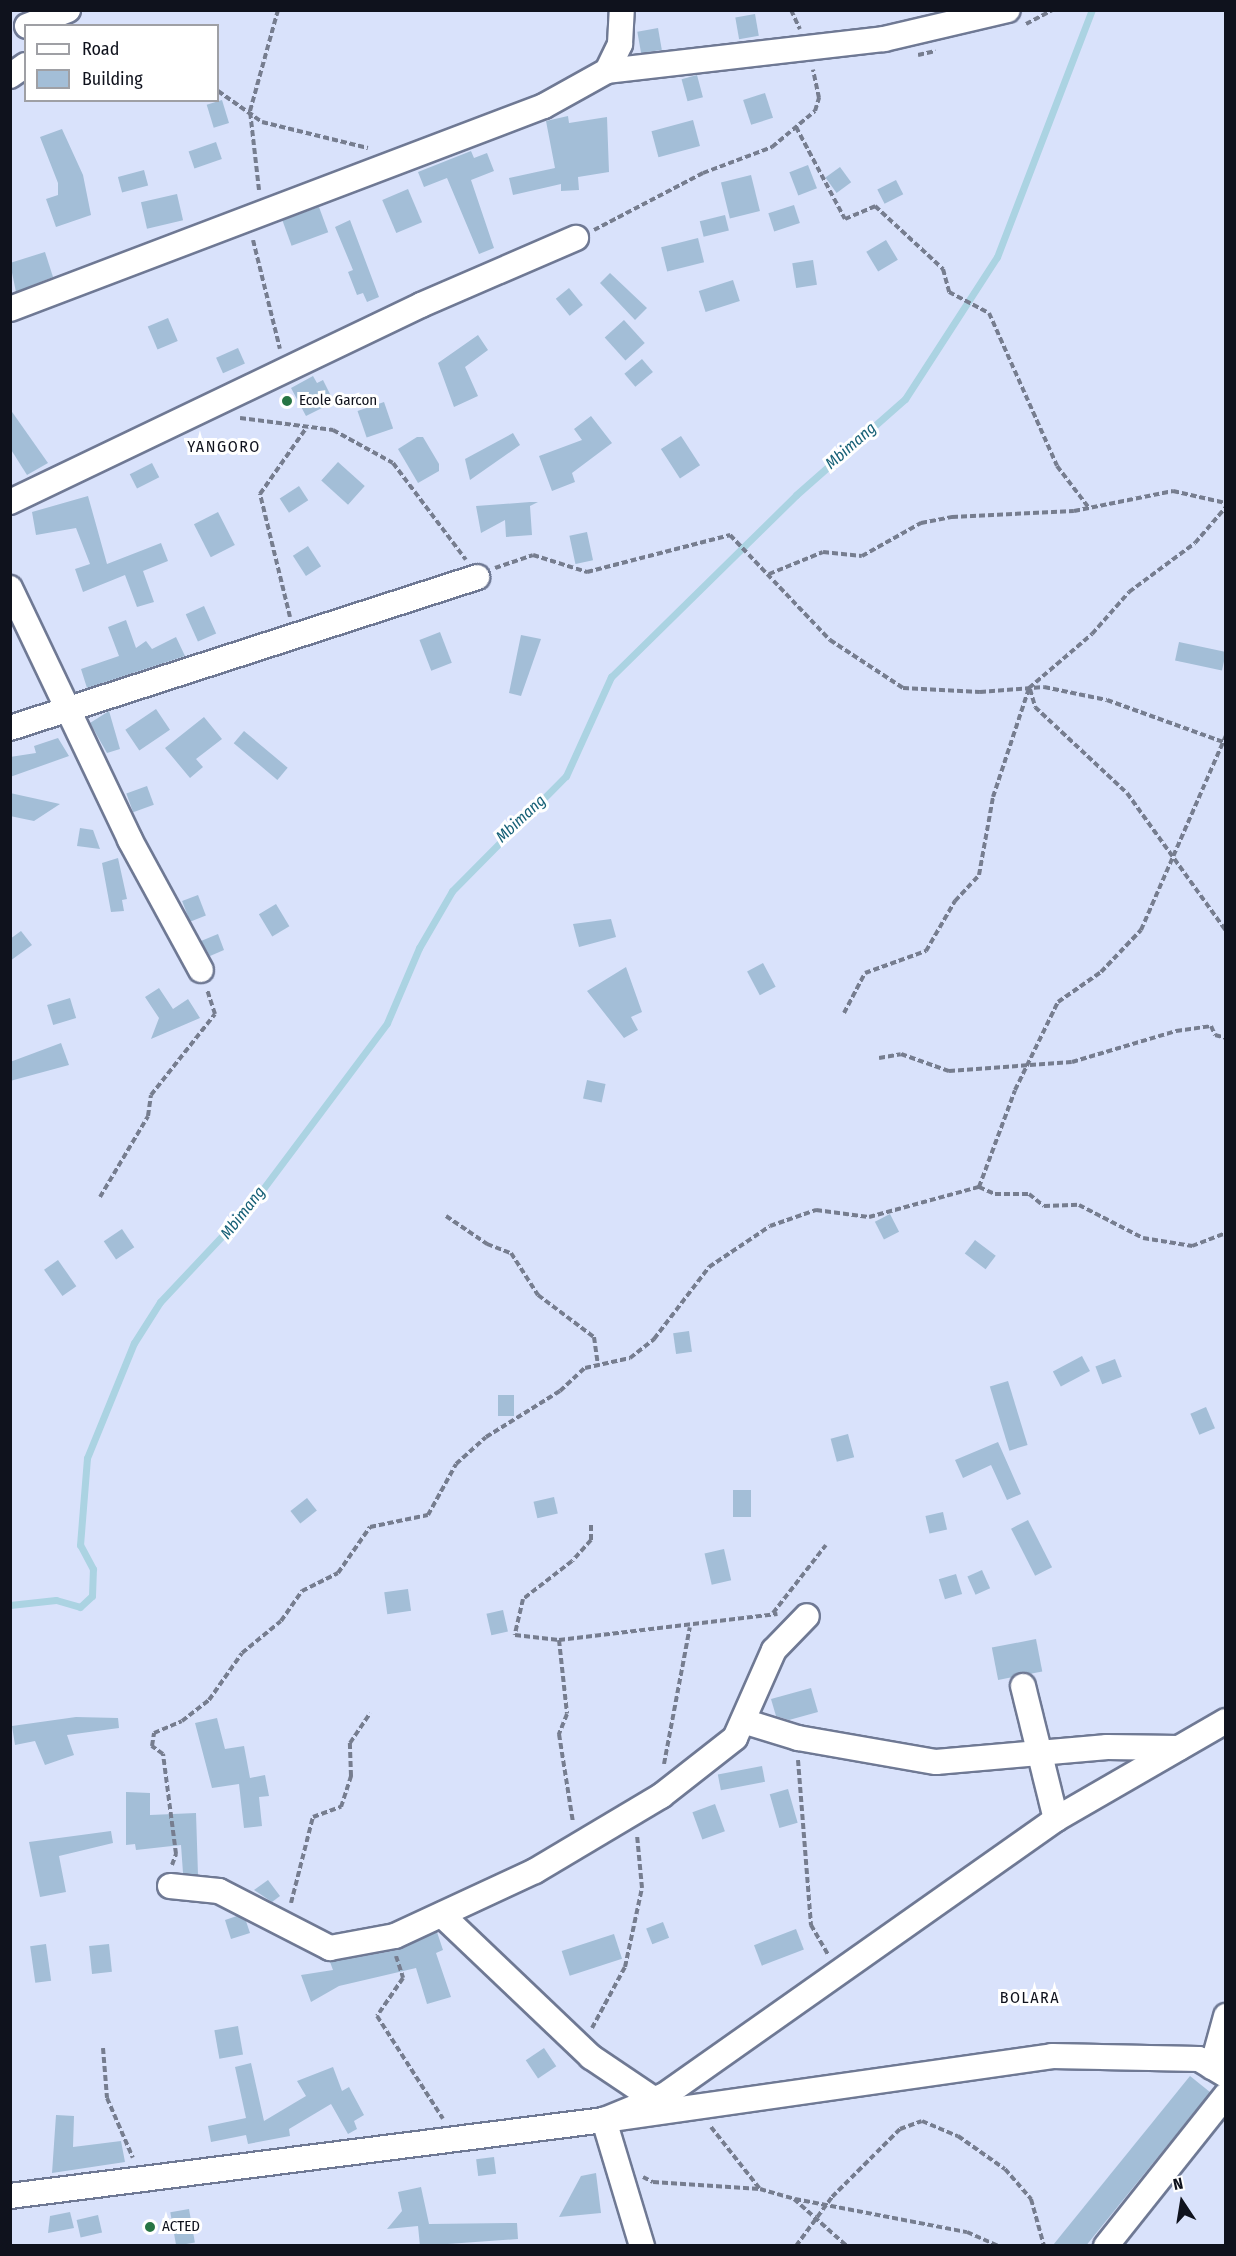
<!DOCTYPE html>
<html>
<head>
<meta charset="utf-8">
<style>
	body { margin:0 }
	#map { position:relative; width:1236px; height:2256px; overflow:hidden; background:#d9e2fb; font-family:"Fira Sans Condensed",sans-serif }
	div>[style] { position:absolute }
	[style*='--x'] { left:calc(var(--x)*1px); top:calc(var(--y)*1px); width:calc(var(--w)*1px); rotate:calc(var(--a)*1deg) }
	.stream>* { height:7px; margin:-3.5px; padding:0 3.5px; transform-origin:3.5px; border-radius:3.5px; background:#abd3e2 }
	.building>* { inset:0; background:#a3bed7; transform-origin:0 0 }
	.path>* { height:4px; margin-top:-2px; transform-origin:0; background:repeating-linear-gradient(90deg,#767d8f 0 6px,transparent 0 9px) }
	.roads { filter:drop-shadow(2px 0 #6f7994) drop-shadow(-2px 0 #6f7994) drop-shadow(0 2px #6f7994) drop-shadow(0 -2px #6f7994) }
	.street>* { height:24px; margin:-12px; padding:0 12px; transform-origin:12px; border-radius:12px; background:#fff }
	.dots>* { width:16px; height:16px; translate:-50% -50%; box-sizing:border-box; border:3px solid #fff; border-radius:50% }
	span { translate:-50% -50%; white-space:nowrap; text-align:center; line-height:1.15; -webkit-text-stroke:6px #fff; paint-order:stroke }
	.poi-label { font-size:15px; color:#0f121d }
	.left { translate:0 -50%; text-align:left }
	.water-label { font-size:16px; color:#176177; font-style:italic }
	.neighbourhood-label { font-size:16px; color:#0f121d; letter-spacing:1.5px }
	.frame { position:absolute; inset:0; border:12px solid #0f121d; pointer-events:none }
	.legend { position:absolute; left:24px; top:24px; width:195px; height:78px; box-sizing:border-box; background:#fff; border:2px solid #9fa0a5; margin:0; padding:8px 10px; list-style:none; font-size:18px; color:#0f121d }
	.legend li { display:flex; align-items:center; gap:12px; height:30px }
	.legend b { width:30px; border:2px solid #9fa0a5 }
	.north { position:absolute; left:1152px; top:2172px; width:60px; height:60px; -webkit-text-stroke:4px #fff; paint-order:stroke; rotate:348deg; font-size:16px; font-weight:700; line-height:24px; text-align:center; color:#0f121d }
	.north::after { content:''; display:block; margin:auto; width:21px; height:27px; background:#0f121d; clip-path:polygon(50% 0,100% 100%,50% 72%,0 100%) }
</style>
</head>
<body>
<div id="map">
	<div class="stream">
		<div style="--x:10;--y:1605;--w:46;--a:-6.2"></div>
		<div style="--x:56;--y:1600;--w:25;--a:16"></div>
		<div style="--x:80;--y:1607;--w:16;--a:-43"></div>
		<div style="--x:92;--y:1596;--w:27;--a:-88"></div>
		<div style="--x:93;--y:1569;--w:27;--a:-118"></div>
		<div style="--x:80;--y:1545;--w:87;--a:-85.4"></div>
		<div style="--x:87;--y:1458;--w:124;--a:-67.8"></div>
		<div style="--x:134;--y:1343;--w:49;--a:-57.6"></div>
		<div style="--x:160;--y:1302;--w:133;--a:-46.8"></div>
		<div style="--x:251;--y:1205;--w:227;--a:-53.2"></div>
		<div style="--x:387;--y:1023;--w:82;--a:-66.9"></div>
		<div style="--x:419;--y:948;--w:66;--a:-59.9"></div>
		<div style="--x:452;--y:891;--w:162;--a:-45.3"></div>
		<div style="--x:566;--y:776;--w:109;--a:-65.6"></div>
		<div style="--x:611;--y:677;--w:260;--a:-44.5"></div>
		<div style="--x:796;--y:495;--w:145;--a:-41.4"></div>
		<div style="--x:905;--y:399;--w:169;--a:-57.1"></div>
		<div style="--x:997;--y:257;--w:265;--a:-69"></div>
	</div>
	<div class="building">
		<div style="left:755px;top:14px;width:22px;height:20px;rotate:80deg"></div>
		<div style="left:658px;top:28px;width:22px;height:21px;rotate:80deg"></div>
		<div style="left:697px;top:75px;width:23px;height:16px;rotate:75deg"></div>
		<div style="left:765px;top:93px;width:26px;height:23px;rotate:72deg"></div>
		<div style="left:222px;top:100px;width:24px;height:16px;rotate:73deg"></div>
		<div style="clip-path:polygon(568px 116px,569px 123px,607px 117px,609px 172px,578px 177px,579px 190px,561px 191px,561px 184px,513px 195px,509px 178px,555px 168px,546px 121px)"></div>
		<div style="left:693px;top:120px;width:27px;height:43px;rotate:75deg"></div>
		<div style="clip-path:polygon(62px 129px,83px 175px,91px 215px,56px 227px,46px 199px,58px 195px,58px 183px,40px 137px)"></div>
		<div style="left:216px;top:142px;width:18px;height:29px;rotate:71deg"></div>
		<div style="clip-path:polygon(471px 151px,474px 158px,487px 153px,494px 171px,471px 180px,494px 248px,479px 254px,447px 178px,424px 187px,418px 172px)"></div>
		<div style="left:808px;top:165px;width:25px;height:20px;rotate:69deg"></div>
		<div style="left:840px;top:167px;width:19px;height:18px;rotate:54deg"></div>
		<div style="left:144px;top:170px;width:16px;height:27px;rotate:75deg"></div>
		<div style="left:751px;top:175px;width:37px;height:31px;rotate:76deg"></div>
		<div style="left:896px;top:180px;width:16px;height:21px;rotate:63deg"></div>
		<div style="left:408px;top:189px;width:36px;height:28px;rotate:67deg"></div>
		<div style="left:177px;top:194px;width:27px;height:37px;rotate:77deg"></div>
		<div style="left:794px;top:205px;width:19px;height:27px;rotate:72deg"></div>
		<div style="left:319px;top:207px;width:27px;height:39px;rotate:70deg"></div>
		<div style="left:725px;top:215px;width:16px;height:26px;rotate:76deg"></div>
		<div style="clip-path:polygon(350px 220px,379px 297px,367px 302px,363px 293px,357px 295px,348px 272px,353px 270px,335px 227px)"></div>
		<div style="left:698px;top:238px;width:25px;height:38px;rotate:76deg"></div>
		<div style="left:886px;top:240px;width:23px;height:23px;rotate:59deg"></div>
		<div style="clip-path:polygon(45px 252px,53px 277px,16px 292px,10px 263px)"></div>
		<div style="left:813px;top:260px;width:25px;height:21px;rotate:81deg"></div>
		<div style="clip-path:polygon(610px 273px,647px 308px,635px 320px,600px 283px)"></div>
		<div style="left:733px;top:280px;width:22px;height:36px;rotate:72deg"></div>
		<div style="left:569px;top:288px;width:22px;height:17px;rotate:51deg"></div>
		<div style="left:168px;top:318px;width:25px;height:22px;rotate:67deg"></div>
		<div style="left:624px;top:320px;width:31px;height:26px;rotate:48deg"></div>
		<div style="clip-path:polygon(478px 335px,488px 350px,465px 367px,478px 396px,454px 407px,438px 363px)"></div>
		<div style="left:238px;top:348px;width:17px;height:24px;rotate:66deg"></div>
		<div style="left:642px;top:359px;width:17px;height:23px;rotate:50deg"></div>
		<div style="clip-path:polygon(313px 376px,317px 383px,323px 380px,334px 402px,306px 416px,291px 388px)"></div>
		<div style="left:384px;top:402px;width:28px;height:28px;rotate:71deg"></div>
		<div style="clip-path:polygon(10px 409px,48px 463px,27px 475px,10px 448px)"></div>
		<div style="clip-path:polygon(591px 416px,612px 443px,572px 473px,575px 482px,552px 491px,539px 456px,582px 440px,574px 429px)"></div>
		<div style="clip-path:polygon(513px 433px,520px 445px,470px 480px,465px 459px)"></div>
		<div style="left:681px;top:436px;width:35px;height:24px;rotate:57deg"></div>
		<div style="clip-path:polygon(417px 437px,423px 437px,439px 464px,439px 471px,418px 483px,398px 449px)"></div>
		<div style="left:338px;top:462px;width:36px;height:25px;rotate:42deg"></div>
		<div style="left:152px;top:463px;width:16px;height:25px;rotate:63deg"></div>
		<div style="left:299px;top:486px;width:17px;height:23px;rotate:57deg"></div>
		<div style="clip-path:polygon(88px 496px,107px 564px,161px 543px,168px 561px,143px 571px,154px 602px,137px 607px,125px 575px,83px 592px,75px 569px,90px 564px,76px 528px,36px 535px,32px 512px)"></div>
		<div style="clip-path:polygon(530px 502px,538px 502px,530px 506px,532px 535px,506px 537px,505px 520px,481px 533px,476px 506px)"></div>
		<div style="left:218px;top:512px;width:37px;height:27px;rotate:63deg"></div>
		<div style="left:587px;top:532px;width:29px;height:18px;rotate:78deg"></div>
		<div style="left:308px;top:546px;width:24px;height:18px;rotate:57deg"></div>
		<div style="left:204px;top:606px;width:30px;height:20px;rotate:66deg"></div>
		<div style="clip-path:polygon(126px 620px,136px 648px,146px 641px,152px 649px,176px 637px,185px 656px,87px 688px,81px 669px,119px 656px,108px 627px)"></div>
		<div style="left:440px;top:632px;width:33px;height:22px;rotate:69deg"></div>
		<div style="clip-path:polygon(521px 635px,541px 639px,521px 696px,509px 693px)"></div>
		<div style="left:1179px;top:642px;width:48px;height:19px;rotate:12deg"></div>
		<div style="left:156px;top:709px;width:25px;height:37px;rotate:56deg"></div>
		<div style="clip-path:polygon(109px 711px,120px 749px,107px 753px,90px 723px)"></div>
		<div style="clip-path:polygon(204px 717px,222px 739px,196px 759px,203px 767px,190px 778px,165px 748px)"></div>
		<div style="left:244px;top:731px;width:57px;height:16px;rotate:40deg"></div>
		<div style="clip-path:polygon(58px 738px,69px 756px,10px 777px,10px 757px,36px 753px,34px 746px)"></div>
		<div style="left:147px;top:786px;width:20px;height:22px;rotate:70deg"></div>
		<div style="clip-path:polygon(10px 793px,60px 804px,34px 821px,10px 816px)"></div>
		<div style="clip-path:polygon(80px 828px,93px 830px,100px 849px,77px 846px)"></div>
		<div style="clip-path:polygon(118px 858px,127px 899px,122px 900px,124px 911px,111px 912px,102px 863px)"></div>
		<div style="left:198px;top:895px;width:22px;height:17px;rotate:69deg"></div>
		<div style="left:276px;top:904px;width:26px;height:20px;rotate:59deg"></div>
		<div style="clip-path:polygon(611px 919px,616px 937px,579px 947px,573px 924px)"></div>
		<div style="clip-path:polygon(21px 931px,32px 945px,10px 961px,10px 939px)"></div>
		<div style="clip-path:polygon(218px 934px,224px 950px,210px 956px,201px 941px)"></div>
		<div style="left:763px;top:963px;width:27px;height:18px;rotate:62deg"></div>
		<div style="clip-path:polygon(626px 967px,642px 1012px,631px 1017px,638px 1030px,624px 1038px,587px 991px)"></div>
		<div style="clip-path:polygon(159px 988px,173px 1009px,188px 999px,200px 1018px,151px 1039px,159px 1018px,145px 997px)"></div>
		<div style="left:70px;top:998px;width:21px;height:24px;rotate:73deg"></div>
		<div style="clip-path:polygon(61px 1043px,69px 1065px,10px 1081px,10px 1062px)"></div>
		<div style="left:587px;top:1080px;width:19px;height:19px;rotate:12deg"></div>
		<div style="left:890px;top:1214px;width:20px;height:17px;rotate:63deg"></div>
		<div style="left:122px;top:1229px;width:22px;height:22px;rotate:56deg"></div>
		<div style="left:975px;top:1240px;width:26px;height:17px;rotate:37deg"></div>
		<div style="left:58px;top:1260px;width:32px;height:17px;rotate:55deg"></div>
		<div style="left:689px;top:1331px;width:21px;height:16px;rotate:82deg"></div>
		<div style="left:1082px;top:1356px;width:17px;height:33px;rotate:62deg"></div>
		<div style="left:1115px;top:1359px;width:19px;height:21px;rotate:69deg"></div>
		<div style="left:1008px;top:1381px;width:67px;height:19px;rotate:73deg"></div>
		<div style="left:498px;top:1395px;width:16px;height:21px"></div>
		<div style="left:1206px;top:1407px;width:23px;height:17px;rotate:67deg"></div>
		<div style="left:848px;top:1434px;width:24px;height:18px;rotate:75deg"></div>
		<div style="clip-path:polygon(998px 1442px,1021px 1494px,1007px 1500px,991px 1465px,963px 1478px,955px 1460px)"></div>
		<div style="left:733px;top:1490px;width:18px;height:27px"></div>
		<div style="left:554px;top:1497px;width:17px;height:21px;rotate:77deg"></div>
		<div style="left:307px;top:1498px;width:16px;height:21px;rotate:52deg"></div>
		<div style="left:943px;top:1512px;width:18px;height:18px;rotate:77deg"></div>
		<div style="left:1028px;top:1520px;width:53px;height:19px;rotate:63deg"></div>
		<div style="left:724px;top:1549px;width:32px;height:20px;rotate:77deg"></div>
		<div style="left:982px;top:1570px;width:20px;height:16px;rotate:66deg"></div>
		<div style="left:956px;top:1574px;width:21px;height:18px;rotate:73deg"></div>
		<div style="left:408px;top:1589px;width:22px;height:24px;rotate:82deg"></div>
		<div style="left:503px;top:1610px;width:22px;height:17px;rotate:77deg"></div>
		<div style="left:1036px;top:1639px;width:33px;height:45px;rotate:79deg"></div>
		<div style="clip-path:polygon(811px 1688px,818px 1712px,789px 1720px,776px 1716px,771px 1699px)"></div>
		<div style="clip-path:polygon(76px 1717px,118px 1718px,119px 1728px,67px 1735px,74px 1755px,45px 1765px,35px 1741px,15px 1745px,12px 1726px)"></div>
		<div style="clip-path:polygon(217px 1718px,225px 1749px,244px 1746px,250px 1778px,265px 1775px,269px 1796px,259px 1797px,262px 1826px,244px 1828px,239px 1784px,212px 1788px,195px 1723px)"></div>
		<div style="left:762px;top:1766px;width:16px;height:45px;rotate:79deg"></div>
		<div style="left:788px;top:1789px;width:35px;height:19px;rotate:74deg"></div>
		<div style="clip-path:polygon(126px 1792px,150px 1793px,150px 1815px,196px 1813px,198px 1875px,183px 1873px,181px 1845px,136px 1850px,135px 1844px,126px 1845px)"></div>
		<div style="left:715px;top:1804px;width:29px;height:24px;rotate:70deg"></div>
		<div style="clip-path:polygon(111px 1831px,113px 1843px,59px 1856px,66px 1892px,40px 1897px,29px 1842px)"></div>
		<div style="clip-path:polygon(268px 1880px,280px 1896px,272px 1902px,254px 1890px)"></div>
		<div style="clip-path:polygon(237px 1916px,246px 1921px,250px 1933px,231px 1939px,225px 1920px)"></div>
		<div style="left:663px;top:1922px;width:17px;height:18px;rotate:69deg"></div>
		<div style="left:796px;top:1929px;width:22px;height:45px;rotate:69deg"></div>
		<div style="clip-path:polygon(437px 1932px,443px 1950px,436px 1953px,451px 1997px,427px 2004px,416px 1968px,339px 1986px,311px 2002px,301px 1975px,333px 1970px,330px 1962px,398px 1950px)"></div>
		<div style="left:614px;top:1934px;width:26px;height:55px;rotate:72deg"></div>
		<div style="left:46px;top:1944px;width:37px;height:16px;rotate:82deg"></div>
		<div style="left:109px;top:1944px;width:28px;height:20px;rotate:84deg"></div>
		<div style="left:238px;top:2026px;width:29px;height:24px;rotate:80deg"></div>
		<div style="left:544px;top:2048px;width:22px;height:22px;rotate:56deg"></div>
		<div style="clip-path:polygon(251px 2063px,264px 2121px,306px 2096px,297px 2081px,333px 2067px,342px 2091px,349px 2087px,364px 2115px,354px 2121px,357px 2129px,348px 2134px,331px 2104px,289px 2129px,290px 2136px,248px 2144px,246px 2135px,211px 2142px,208px 2126px,246px 2118px,235px 2067px)"></div>
		<div style="left:1190px;top:2076px;width:26px;height:216px;rotate:39deg"></div>
		<div style="clip-path:polygon(56px 2115px,74px 2116px,73px 2147px,121px 2141px,125px 2162px,52px 2173px)"></div>
		<div style="left:494px;top:2157px;width:17px;height:18px;rotate:83deg"></div>
		<div style="clip-path:polygon(596px 2173px,601px 2213px,559px 2217px,581px 2176px)"></div>
		<div style="clip-path:polygon(421px 2187px,429px 2224px,517px 2223px,518px 2239px,420px 2246px,418px 2226px,387px 2229px,402px 2211px,398px 2192px)"></div>
		<div style="left:189px;top:2209px;width:34px;height:19px;rotate:80deg"></div>
		<div style="clip-path:polygon(70px 2212px,74px 2228px,48px 2233px,50px 2216px)"></div>
		<div style="left:98px;top:2215px;width:18px;height:22px;rotate:77deg"></div>
	</div>
	<div class="path">
		<div style="--x:791;--y:10;--w:21;--a:65"></div>
		<div style="--x:1026;--y:24;--w:30;--a:-28"></div>
		<div style="--x:918;--y:55;--w:18;--a:-13"></div>
		<div style="--x:218;--y:91;--w:54;--a:35.2"></div>
		<div style="--x:262;--y:122;--w:109;--a:13.8"></div>
		<div style="--x:796;--y:127;--w:104;--a:62"></div>
		<div style="--x:845;--y:219;--w:33;--a:-23"></div>
		<div style="--x:875;--y:206;--w:93;--a:42.8"></div>
		<div style="--x:943;--y:269;--w:24;--a:75"></div>
		<div style="--x:949;--y:292;--w:45;--a:27.7"></div>
		<div style="--x:989;--y:313;--w:167;--a:66"></div>
		<div style="--x:1057;--y:466;--w:53;--a:52.7"></div>
		<div style="--x:259;--y:190;--w:80;--a:-96.5"></div>
		<div style="--x:250;--y:111;--w:105;--a:-74.5"></div>
		<div style="--x:594;--y:230;--w:123;--a:-27.6"></div>
		<div style="--x:703;--y:173;--w:74;--a:-20.6"></div>
		<div style="--x:772;--y:147;--w:56;--a:-39.9"></div>
		<div style="--x:815;--y:111;--w:14;--a:-73"></div>
		<div style="--x:819;--y:98;--w:29;--a:-102"></div>
		<div style="--x:253;--y:240;--w:112;--a:76.1"></div>
		<div style="--x:240;--y:418;--w:94;--a:7.4"></div>
		<div style="--x:333;--y:430;--w:68;--a:28.8"></div>
		<div style="--x:393;--y:463;--w:121;--a:53"></div>
		<div style="--x:495;--y:568;--w:40;--a:-18.9"></div>
		<div style="--x:533;--y:555;--w:57;--a:17.5"></div>
		<div style="--x:587;--y:572;--w:148;--a:-14.5"></div>
		<div style="--x:730;--y:535;--w:145;--a:46.4"></div>
		<div style="--x:830;--y:640;--w:87;--a:33.3"></div>
		<div style="--x:903;--y:688;--w:77;--a:3"></div>
		<div style="--x:980;--y:692;--w:64;--a:-4.5"></div>
		<div style="--x:1044;--y:687;--w:64;--a:11.7"></div>
		<div style="--x:1107;--y:700;--w:127;--a:19.9"></div>
		<div style="--x:769;--y:574;--w:58;--a:-22.2"></div>
		<div style="--x:823;--y:552;--w:39;--a:6"></div>
		<div style="--x:862;--y:556;--w:68;--a:-29.2"></div>
		<div style="--x:921;--y:523;--w:32;--a:-11"></div>
		<div style="--x:952;--y:517;--w:122;--a:-2.8"></div>
		<div style="--x:1074;--y:511;--w:101;--a:-11.4"></div>
		<div style="--x:1173;--y:491;--w:54;--a:12.8"></div>
		<div style="--x:290;--y:617;--w:127;--a:-103.7"></div>
		<div style="--x:260;--y:494;--w:82;--a:-55"></div>
		<div style="--x:1030;--y:689;--w:19;--a:74"></div>
		<div style="--x:1035;--y:707;--w:126;--a:43.1"></div>
		<div style="--x:1127;--y:793;--w:170;--a:54.3"></div>
		<div style="--x:844;--y:1013;--w:45;--a:-62.3"></div>
		<div style="--x:865;--y:973;--w:65;--a:-19.8"></div>
		<div style="--x:926;--y:951;--w:58;--a:-59.9"></div>
		<div style="--x:955;--y:901;--w:35;--a:-47"></div>
		<div style="--x:979;--y:875;--w:79;--a:-79.8"></div>
		<div style="--x:993;--y:797;--w:115;--a:-71.7"></div>
		<div style="--x:1029;--y:688;--w:83;--a:-40.6"></div>
		<div style="--x:1092;--y:634;--w:56;--a:-48.6"></div>
		<div style="--x:1129;--y:592;--w:82;--a:-36.6"></div>
		<div style="--x:1195;--y:543;--w:48;--a:-49.3"></div>
		<div style="--x:879;--y:1058;--w:22;--a:-10"></div>
		<div style="--x:901;--y:1054;--w:51;--a:19.5"></div>
		<div style="--x:949;--y:1071;--w:123;--a:-4.2"></div>
		<div style="--x:1072;--y:1062;--w:109;--a:-16.6"></div>
		<div style="--x:1176;--y:1031;--w:35;--a:-8"></div>
		<div style="--x:1211;--y:1026;--w:10;--a:66"></div>
		<div style="--x:1215;--y:1035;--w:11;--a:15"></div>
		<div style="--x:979;--y:1187;--w:103;--a:-69.6"></div>
		<div style="--x:1015;--y:1090;--w:98;--a:-64"></div>
		<div style="--x:1058;--y:1002;--w:52;--a:-34.9"></div>
		<div style="--x:1101;--y:972;--w:58;--a:-46.4"></div>
		<div style="--x:1141;--y:930;--w:213;--a:-66.4"></div>
		<div style="--x:100;--y:1197;--w:94;--a:-59.3"></div>
		<div style="--x:148;--y:1116;--w:21;--a:-82"></div>
		<div style="--x:151;--y:1095;--w:103;--a:-51.7"></div>
		<div style="--x:215;--y:1014;--w:26;--a:-108"></div>
		<div style="--x:446;--y:1216;--w:50;--a:34.3"></div>
		<div style="--x:487;--y:1244;--w:26;--a:21"></div>
		<div style="--x:511;--y:1253;--w:50;--a:57.3"></div>
		<div style="--x:538;--y:1295;--w:70;--a:36.9"></div>
		<div style="--x:594;--y:1337;--w:29;--a:82"></div>
		<div style="--x:591;--y:1525;--w:15;--a:90"></div>
		<div style="--x:591;--y:1540;--w:28;--a:132"></div>
		<div style="--x:572;--y:1561;--w:62;--a:142.2"></div>
		<div style="--x:523;--y:1599;--w:37;--a:103"></div>
		<div style="--x:515;--y:1635;--w:44;--a:6.5"></div>
		<div style="--x:559;--y:1640;--w:220;--a:-6.8"></div>
		<div style="--x:773;--y:1613;--w:86;--a:-52.1"></div>
		<div style="--x:559;--y:1640;--w:74;--a:83.8"></div>
		<div style="--x:567;--y:1714;--w:22;--a:112"></div>
		<div style="--x:559;--y:1734;--w:89;--a:81"></div>
		<div style="--x:798;--y:1760;--w:166;--a:85.5"></div>
		<div style="--x:811;--y:1925;--w:34;--a:60"></div>
		<div style="--x:664;--y:1764;--w:139;--a:-79.3"></div>
		<div style="--x:172;--y:1865;--w:12;--a:-70"></div>
		<div style="--x:176;--y:1854;--w:101;--a:-97.4"></div>
		<div style="--x:163;--y:1754;--w:14;--a:-144"></div>
		<div style="--x:152;--y:1746;--w:13;--a:-81"></div>
		<div style="--x:154;--y:1733;--w:30;--a:-23"></div>
		<div style="--x:182;--y:1721;--w:34;--a:-38"></div>
		<div style="--x:209;--y:1700;--w:57;--a:-54.9"></div>
		<div style="--x:242;--y:1653;--w:50;--a:-39.4"></div>
		<div style="--x:281;--y:1621;--w:37;--a:-55"></div>
		<div style="--x:302;--y:1591;--w:40;--a:-26.6"></div>
		<div style="--x:338;--y:1573;--w:56;--a:-55.2"></div>
		<div style="--x:370;--y:1527;--w:59;--a:-11.7"></div>
		<div style="--x:428;--y:1515;--w:58;--a:-61.2"></div>
		<div style="--x:456;--y:1464;--w:40;--a:-42"></div>
		<div style="--x:486;--y:1437;--w:87;--a:-31.9"></div>
		<div style="--x:560;--y:1391;--w:34;--a:-43"></div>
		<div style="--x:585;--y:1368;--w:46;--a:-12.5"></div>
		<div style="--x:630;--y:1358;--w:31;--a:-38"></div>
		<div style="--x:654;--y:1339;--w:91;--a:-52.6"></div>
		<div style="--x:709;--y:1267;--w:73;--a:-33.9"></div>
		<div style="--x:770;--y:1226;--w:49;--a:-19.2"></div>
		<div style="--x:816;--y:1210;--w:53;--a:7.5"></div>
		<div style="--x:869;--y:1217;--w:114;--a:-15.3"></div>
		<div style="--x:979;--y:1187;--w:17;--a:24"></div>
		<div style="--x:995;--y:1194;--w:34;--a:0"></div>
		<div style="--x:1029;--y:1194;--w:19;--a:39"></div>
		<div style="--x:1044;--y:1206;--w:35;--a:-2"></div>
		<div style="--x:1079;--y:1205;--w:72;--a:27.3"></div>
		<div style="--x:1143;--y:1238;--w:50;--a:9.3"></div>
		<div style="--x:1192;--y:1246;--w:36;--a:-21"></div>
		<div style="--x:291;--y:1903;--w:89;--a:-75.7"></div>
		<div style="--x:313;--y:1817;--w:30;--a:-20"></div>
		<div style="--x:341;--y:1807;--w:33;--a:-72"></div>
		<div style="--x:351;--y:1776;--w:33;--a:-92"></div>
		<div style="--x:350;--y:1743;--w:36;--a:-56"></div>
		<div style="--x:396;--y:1956;--w:23;--a:72"></div>
		<div style="--x:403;--y:1978;--w:46;--a:124.4"></div>
		<div style="--x:377;--y:2016;--w:122;--a:57.3"></div>
		<div style="--x:592;--y:2028;--w:69;--a:-61.6"></div>
		<div style="--x:625;--y:1967;--w:81;--a:-77.9"></div>
		<div style="--x:642;--y:1888;--w:53;--a:-95.4"></div>
		<div style="--x:103;--y:2048;--w:50;--a:85.4"></div>
		<div style="--x:107;--y:2098;--w:65;--a:66.6"></div>
		<div style="--x:711;--y:2127;--w:79;--a:51.7"></div>
		<div style="--x:760;--y:2189;--w:35;--a:16"></div>
		<div style="--x:794;--y:2199;--w:71;--a:41.6"></div>
		<div style="--x:643;--y:2177;--w:11;--a:27"></div>
		<div style="--x:653;--y:2182;--w:107;--a:3.7"></div>
		<div style="--x:795;--y:2199;--w:175;--a:10.9"></div>
		<div style="--x:967;--y:2232;--w:35;--a:24"></div>
		<div style="--x:796;--y:2246;--w:61;--a:-53.7"></div>
		<div style="--x:832;--y:2197;--w:96;--a:-45"></div>
		<div style="--x:900;--y:2129;--w:23;--a:-20"></div>
		<div style="--x:922;--y:2121;--w:39;--a:23"></div>
		<div style="--x:958;--y:2136;--w:57;--a:35.1"></div>
		<div style="--x:1005;--y:2169;--w:40;--a:49"></div>
		<div style="--x:1031;--y:2199;--w:49;--a:74.5"></div>
	</div>
	<div class="roads">
		<div class="street">
			<div style="--x:27;--y:26;--w:44;--a:-21.3"></div>
			<div style="--x:607;--y:71;--w:279;--a:-6.6"></div>
			<div style="--x:884;--y:39;--w:127;--a:-13.2"></div>
			<div style="--x:10;--y:76;--w:19;--a:-35"></div>
			<div style="--x:10;--y:309;--w:571;--a:-20.81"></div>
			<div style="--x:544;--y:106;--w:72;--a:-29.1"></div>
			<div style="--x:607;--y:71;--w:30;--a:-64"></div>
			<div style="--x:620;--y:44;--w:34;--a:-87"></div>
			<div style="--x:10;--y:502;--w:456;--a:-25.6"></div>
			<div style="--x:421;--y:305;--w:169;--a:-23.4"></div>
			<div style="--x:10;--y:588;--w:279;--a:64.5"></div>
			<div style="--x:130;--y:840;--w:148;--a:61.4"></div>
			<div style="--x:10;--y:728;--w:491;--a:-17.9"></div>
			<div style="--x:1023;--y:1686;--w:137;--a:76.1"></div>
			<div style="--x:743;--y:1721;--w:58;--a:17.2"></div>
			<div style="--x:798;--y:1738;--w:140;--a:9.9"></div>
			<div style="--x:936;--y:1762;--w:172;--a:-5"></div>
			<div style="--x:1107;--y:1747;--w:72;--a:0.8"></div>
			<div style="--x:170;--y:1886;--w:49;--a:5.8"></div>
			<div style="--x:219;--y:1891;--w:125;--a:27.2"></div>
			<div style="--x:330;--y:1948;--w:66;--a:-10.5"></div>
			<div style="--x:395;--y:1936;--w:154;--a:-24.9"></div>
			<div style="--x:535;--y:1871;--w:147;--a:-30.8"></div>
			<div style="--x:661;--y:1796;--w:94;--a:-38.1"></div>
			<div style="--x:735;--y:1738;--w:96;--a:-66.1"></div>
			<div style="--x:774;--y:1650;--w:47;--a:-45.9"></div>
			<div style="--x:442;--y:1915;--w:206;--a:43.6"></div>
			<div style="--x:591;--y:2057;--w:77;--a:33.9"></div>
			<div style="--x:1212;--y:2067;--w:53;--a:-74.6"></div>
			<div style="--x:10;--y:2196;--w:599;--a:-7.29"></div>
			<div style="--x:604;--y:2120;--w:66;--a:-22.3"></div>
			<div style="--x:665;--y:2095;--w:479;--a:-35.2"></div>
			<div style="--x:1056;--y:1819;--w:196;--a:-30"></div>
			<div style="--x:642;--y:2246;--w:132;--a:-106.8"></div>
			<div style="--x:604;--y:2120;--w:453;--a:-8.1"></div>
			<div style="--x:1052;--y:2056;--w:147;--a:1.2"></div>
			<div style="--x:1199;--y:2059;--w:31;--a:31"></div>
			<div style="--x:1106;--y:2246;--w:193;--a:-51.5"></div>
		</div>
	</div>
	<div class="dots">
		<div style="left:287px;top:401px;background:#267444"></div>
		<div style="left:150px;top:2227px;background:#267444"></div>
	</div>
	<div class="poi-label">
		<span class="left" style="left:299px;top:401px">Ecole Garcon</span>
		<span class="left" style="left:162px;top:2227px">ACTED</span>
	</div>
	<div class="water-label">
		<span style="left:851px;top:446px;rotate:-41deg">Mbimang</span>
		<span style="left:521px;top:819px;rotate:-43deg">Mbimang</span>
		<span style="left:243px;top:1213px;rotate:-52deg">Mbimang</span>
	</div>
	<div class="neighbourhood-label">
		<span style="left:224px;top:447px">YANGORO</span>
		<span style="left:1030px;top:1998px">BOLARA</span>
	</div>
	<div class="frame"></div>
	<ul class="legend">
	<li><b style="height:8px;background:#fff"></b>Road</li>
	<li><b style="height:16px;background:#a3bed7"></b>Building</li>
	</ul>
	<div class="north">N</div>
</div>
</body>
</html>
